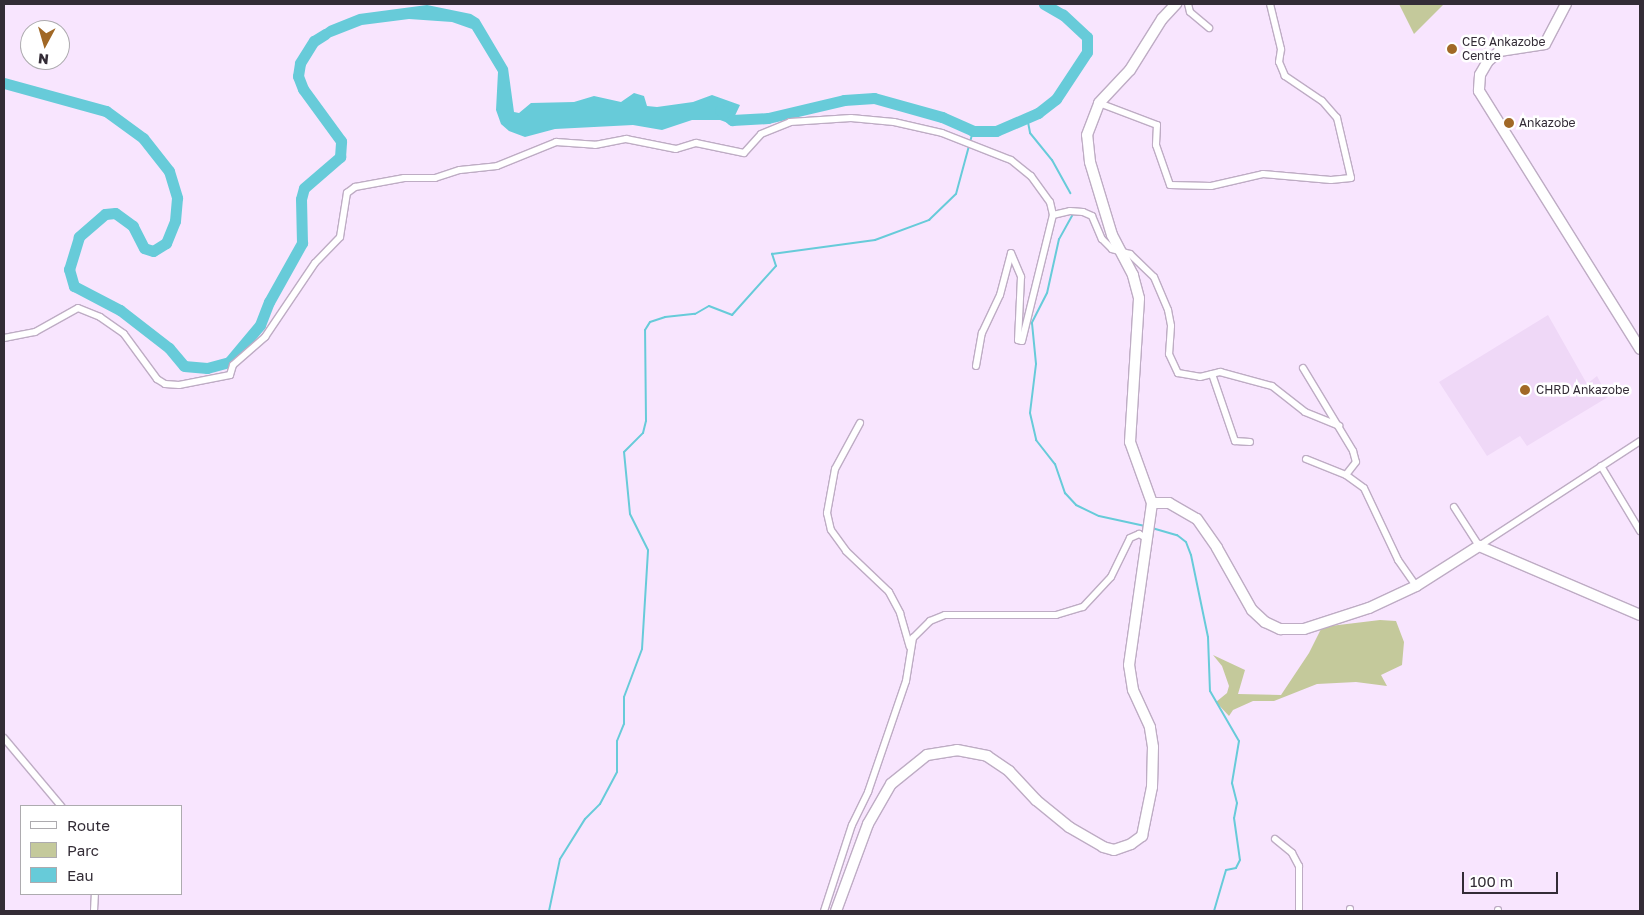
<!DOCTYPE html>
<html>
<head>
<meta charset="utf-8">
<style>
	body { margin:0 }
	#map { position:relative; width:1644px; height:915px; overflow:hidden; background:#f8e5fe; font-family:"Golos Text",sans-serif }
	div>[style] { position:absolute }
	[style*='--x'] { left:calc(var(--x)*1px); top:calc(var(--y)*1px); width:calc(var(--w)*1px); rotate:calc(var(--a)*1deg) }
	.built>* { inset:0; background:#efd8f7 }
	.green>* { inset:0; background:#c4c99b }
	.water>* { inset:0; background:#67cbd9 }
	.stream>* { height:2px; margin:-1px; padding:0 1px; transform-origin:1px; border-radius:1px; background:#67cbd9 }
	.river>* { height:11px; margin:-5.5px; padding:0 5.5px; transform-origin:5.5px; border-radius:5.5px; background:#67cbd9 }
	.roads { filter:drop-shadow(1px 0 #beacc4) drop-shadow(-1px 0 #beacc4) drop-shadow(0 1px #beacc4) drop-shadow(0 -1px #beacc4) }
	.minor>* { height:6px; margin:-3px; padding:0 3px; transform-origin:3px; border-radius:3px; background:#fff }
	.primary>* { height:10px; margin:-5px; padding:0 5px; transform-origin:5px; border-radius:5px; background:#fff }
	.dots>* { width:14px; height:14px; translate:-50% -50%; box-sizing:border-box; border:2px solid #fff; border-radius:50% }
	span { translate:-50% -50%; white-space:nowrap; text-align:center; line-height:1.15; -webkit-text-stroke:5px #fff; paint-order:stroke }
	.poi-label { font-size:12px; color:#332c36 }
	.left { translate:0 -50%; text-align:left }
	.frame { position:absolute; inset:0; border:5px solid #332c36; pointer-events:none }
	.legend { position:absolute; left:20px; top:805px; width:162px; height:90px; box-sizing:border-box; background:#fff; border:1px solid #adabaf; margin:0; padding:6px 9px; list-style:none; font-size:15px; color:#332c36 }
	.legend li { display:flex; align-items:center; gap:10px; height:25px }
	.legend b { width:25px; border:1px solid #adabaf }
	.north { position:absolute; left:20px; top:20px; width:50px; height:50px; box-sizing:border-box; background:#fff; border:1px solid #adabaf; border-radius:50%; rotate:186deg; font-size:14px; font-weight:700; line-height:20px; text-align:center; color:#332c36 }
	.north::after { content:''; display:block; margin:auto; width:18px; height:22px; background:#a16826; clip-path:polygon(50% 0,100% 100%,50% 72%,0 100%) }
	.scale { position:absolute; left:1462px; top:872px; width:96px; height:22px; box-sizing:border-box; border:2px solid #332c36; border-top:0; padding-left:6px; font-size:15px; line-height:18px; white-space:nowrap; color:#332c36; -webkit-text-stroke:4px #fff; paint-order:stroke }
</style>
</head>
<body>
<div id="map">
	<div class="built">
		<div style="clip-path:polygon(1548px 315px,1587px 384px,1597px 376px,1608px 397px,1527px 446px,1520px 436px,1487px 456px,1439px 382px)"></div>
	</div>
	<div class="green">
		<div style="clip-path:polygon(1399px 4px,1444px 4px,1414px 34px)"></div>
		<div style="clip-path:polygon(1380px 620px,1396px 621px,1404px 642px,1402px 665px,1381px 675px,1387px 686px,1356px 682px,1317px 684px,1274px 701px,1253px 701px,1233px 710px,1229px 716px,1216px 702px,1227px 693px,1229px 686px,1222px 666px,1213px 655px,1245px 670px,1238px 694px,1281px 695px,1309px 653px,1322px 627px)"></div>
	</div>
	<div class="water">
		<div style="clip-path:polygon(427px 5px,471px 14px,479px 19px,508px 68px,514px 112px,519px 113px,531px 103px,574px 102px,594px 96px,621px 102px,634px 93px,644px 96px,647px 106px,657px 107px,693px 102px,712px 95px,740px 105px,731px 124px,720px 120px,692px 120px,662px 130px,633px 125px,555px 129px,525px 137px,509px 131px,501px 124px,496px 110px,498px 72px,472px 29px,452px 22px,409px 19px,362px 25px,316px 43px,311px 39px,329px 26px,359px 14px)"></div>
	</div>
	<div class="stream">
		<div style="--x:1027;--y:117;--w:16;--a:79"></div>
		<div style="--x:1030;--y:133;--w:35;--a:51"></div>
		<div style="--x:1052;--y:160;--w:38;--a:61"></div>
		<div style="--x:1073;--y:214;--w:29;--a:119"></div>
		<div style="--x:1059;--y:239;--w:55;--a:102.5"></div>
		<div style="--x:1047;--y:293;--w:34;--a:117"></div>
		<div style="--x:1032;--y:323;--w:41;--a:84.4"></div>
		<div style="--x:1036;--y:364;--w:49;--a:97"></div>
		<div style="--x:1030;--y:413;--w:28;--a:77"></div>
		<div style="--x:1036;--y:440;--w:31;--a:52"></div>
		<div style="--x:1055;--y:464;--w:31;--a:71"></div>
		<div style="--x:1065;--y:493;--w:16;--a:47"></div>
		<div style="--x:1076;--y:505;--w:25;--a:26"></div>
		<div style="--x:1099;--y:516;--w:47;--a:12.3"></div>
		<div style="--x:1152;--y:528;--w:26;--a:16"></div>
		<div style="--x:1177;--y:535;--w:11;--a:38"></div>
		<div style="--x:1186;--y:542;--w:14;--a:69"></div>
		<div style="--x:1191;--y:555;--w:84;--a:78.3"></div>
		<div style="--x:1208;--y:637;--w:54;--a:87.9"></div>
		<div style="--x:1210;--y:691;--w:58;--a:59.9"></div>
		<div style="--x:1239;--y:741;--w:43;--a:99.5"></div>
		<div style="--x:1232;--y:783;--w:21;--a:76"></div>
		<div style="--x:1237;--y:803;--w:15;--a:101"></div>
		<div style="--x:1234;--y:818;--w:42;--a:81.9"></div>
		<div style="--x:1240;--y:860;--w:9;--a:117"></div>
		<div style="--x:1236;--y:868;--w:10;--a:169"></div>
		<div style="--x:1226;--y:870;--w:43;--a:106.3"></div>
		<div style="--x:549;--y:911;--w:53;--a:-78.1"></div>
		<div style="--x:560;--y:859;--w:47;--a:-58"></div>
		<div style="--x:585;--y:819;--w:21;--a:-45"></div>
		<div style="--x:600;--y:804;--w:36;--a:-62"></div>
		<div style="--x:617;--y:772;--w:31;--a:-90"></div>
		<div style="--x:617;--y:741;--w:18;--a:-68"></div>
		<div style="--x:624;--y:724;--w:27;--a:-90"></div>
		<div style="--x:624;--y:697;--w:51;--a:-69.4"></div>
		<div style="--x:642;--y:649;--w:99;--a:-86.5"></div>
		<div style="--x:648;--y:550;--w:40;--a:-116.6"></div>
		<div style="--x:630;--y:514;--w:62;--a:-95.5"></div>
		<div style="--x:624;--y:452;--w:27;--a:-45"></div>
		<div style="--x:643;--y:433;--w:12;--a:-76"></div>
		<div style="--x:646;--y:421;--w:91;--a:-90.6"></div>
		<div style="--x:645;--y:330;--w:9;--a:-58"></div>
		<div style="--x:650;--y:322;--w:16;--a:-18"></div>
		<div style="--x:665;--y:317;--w:30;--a:-6"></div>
		<div style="--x:695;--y:314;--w:16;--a:-30"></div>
		<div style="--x:709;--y:306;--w:25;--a:21"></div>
		<div style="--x:732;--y:315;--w:66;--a:-48.1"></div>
		<div style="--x:776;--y:266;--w:13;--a:-108"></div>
		<div style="--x:772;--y:254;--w:104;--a:-7.7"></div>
		<div style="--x:875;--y:240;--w:58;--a:-20.3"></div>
		<div style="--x:929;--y:220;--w:37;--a:-44"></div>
		<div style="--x:956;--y:194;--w:65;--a:-74.9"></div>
	</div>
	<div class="river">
		<div style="--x:4;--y:83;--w:106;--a:15.4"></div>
		<div style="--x:106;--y:111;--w:46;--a:36.1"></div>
		<div style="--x:143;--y:138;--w:42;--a:51.8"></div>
		<div style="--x:169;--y:171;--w:28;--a:73"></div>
		<div style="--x:177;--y:198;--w:23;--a:95"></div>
		<div style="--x:175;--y:221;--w:24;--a:112"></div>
		<div style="--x:166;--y:243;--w:15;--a:148"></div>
		<div style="--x:153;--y:251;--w:9;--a:-162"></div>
		<div style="--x:144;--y:248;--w:25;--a:-117"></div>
		<div style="--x:133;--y:226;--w:22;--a:-144"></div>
		<div style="--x:115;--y:213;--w:10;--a:174"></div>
		<div style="--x:105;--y:214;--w:35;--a:139"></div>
		<div style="--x:79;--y:237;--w:34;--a:107"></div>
		<div style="--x:69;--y:269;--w:18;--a:74"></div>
		<div style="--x:74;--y:286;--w:52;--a:27.6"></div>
		<div style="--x:120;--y:310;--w:62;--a:37.8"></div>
		<div style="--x:169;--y:348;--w:23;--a:50"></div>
		<div style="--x:184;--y:366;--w:23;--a:5"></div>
		<div style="--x:207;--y:368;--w:23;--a:-15"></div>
		<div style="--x:229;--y:362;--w:48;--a:-50"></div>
		<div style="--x:260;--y:325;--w:25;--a:-69"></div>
		<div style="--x:269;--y:302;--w:68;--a:-60.8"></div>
		<div style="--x:302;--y:243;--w:44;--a:-91.3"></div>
		<div style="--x:301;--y:199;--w:11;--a:-75"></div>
		<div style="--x:304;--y:188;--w:48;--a:-40.7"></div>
		<div style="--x:340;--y:157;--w:16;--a:-86"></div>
		<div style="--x:341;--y:141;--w:64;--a:-126.2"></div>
		<div style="--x:303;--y:89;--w:14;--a:-111"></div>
		<div style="--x:298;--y:76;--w:13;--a:-81"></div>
		<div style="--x:300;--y:63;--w:26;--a:-58"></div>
		<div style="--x:314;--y:41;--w:13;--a:-32"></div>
		<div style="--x:720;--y:110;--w:16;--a:40"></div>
		<div style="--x:732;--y:120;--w:36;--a:-3"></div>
		<div style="--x:768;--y:118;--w:78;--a:-13.3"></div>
		<div style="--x:844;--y:100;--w:30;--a:-4"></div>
		<div style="--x:874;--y:98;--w:71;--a:15.6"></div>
		<div style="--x:942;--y:117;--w:34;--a:24"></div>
		<div style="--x:973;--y:131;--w:23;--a:0"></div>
		<div style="--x:996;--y:131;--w:46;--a:-23.2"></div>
		<div style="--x:1038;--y:113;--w:23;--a:-38"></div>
		<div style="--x:1056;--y:99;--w:56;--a:-56.6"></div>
		<div style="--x:1087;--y:52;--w:15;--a:-90"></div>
		<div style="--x:1087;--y:37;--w:33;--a:-137"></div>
		<div style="--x:1063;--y:15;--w:22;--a:-150"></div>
	</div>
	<div class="roads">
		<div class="minor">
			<div style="--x:1188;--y:4;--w:8;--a:76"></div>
			<div style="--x:1190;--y:12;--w:25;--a:40"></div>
			<div style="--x:1099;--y:103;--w:62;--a:20.8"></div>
			<div style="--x:1157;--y:125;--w:20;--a:93"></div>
			<div style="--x:1156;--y:145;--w:42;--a:70.7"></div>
			<div style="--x:1170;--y:185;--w:41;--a:1.4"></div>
			<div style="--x:1211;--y:186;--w:53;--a:-13"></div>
			<div style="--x:1263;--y:174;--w:68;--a:5"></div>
			<div style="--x:1331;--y:180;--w:20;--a:-6"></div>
			<div style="--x:1351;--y:178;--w:62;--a:-103.1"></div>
			<div style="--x:1337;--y:118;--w:23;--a:-131"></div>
			<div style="--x:1322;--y:101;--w:45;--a:-146"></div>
			<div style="--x:1285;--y:76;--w:15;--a:-113"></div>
			<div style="--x:1279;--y:62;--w:13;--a:-81"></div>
			<div style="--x:1281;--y:49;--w:46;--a:-103.7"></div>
			<div style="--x:4;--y:338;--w:32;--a:-11"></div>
			<div style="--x:35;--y:332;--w:49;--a:-29.2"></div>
			<div style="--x:78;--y:308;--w:24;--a:22"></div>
			<div style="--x:100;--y:317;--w:29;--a:35"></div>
			<div style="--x:124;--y:334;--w:56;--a:53.7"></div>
			<div style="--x:157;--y:379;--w:9;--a:32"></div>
			<div style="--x:165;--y:384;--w:14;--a:4"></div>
			<div style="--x:179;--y:385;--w:52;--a:-11.1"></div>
			<div style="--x:230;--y:375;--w:10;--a:-73"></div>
			<div style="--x:233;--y:365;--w:43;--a:-41.2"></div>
			<div style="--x:265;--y:337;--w:89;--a:-56"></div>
			<div style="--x:315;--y:263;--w:36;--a:-46"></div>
			<div style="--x:340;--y:237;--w:45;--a:-81"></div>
			<div style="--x:347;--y:193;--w:10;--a:-37"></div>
			<div style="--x:355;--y:187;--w:50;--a:-10.4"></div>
			<div style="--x:404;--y:178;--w:31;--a:0"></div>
			<div style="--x:435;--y:178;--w:26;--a:-18"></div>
			<div style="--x:460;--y:170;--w:37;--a:-6"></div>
			<div style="--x:497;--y:166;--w:64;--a:-22.1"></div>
			<div style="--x:556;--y:142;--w:39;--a:4"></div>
			<div style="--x:595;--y:145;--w:32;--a:-11"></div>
			<div style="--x:626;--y:139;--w:51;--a:11.3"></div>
			<div style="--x:676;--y:149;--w:21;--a:-17"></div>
			<div style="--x:696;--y:143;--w:49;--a:11.8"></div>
			<div style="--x:744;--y:153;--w:25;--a:-48"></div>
			<div style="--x:761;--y:134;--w:31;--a:-22"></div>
			<div style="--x:790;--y:122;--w:61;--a:-3.8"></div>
			<div style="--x:851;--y:118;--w:43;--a:5.3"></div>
			<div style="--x:894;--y:122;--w:49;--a:12.9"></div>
			<div style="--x:942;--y:133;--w:74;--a:21.4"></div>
			<div style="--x:1011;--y:160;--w:26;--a:39"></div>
			<div style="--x:1031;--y:176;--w:32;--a:54"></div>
			<div style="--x:1050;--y:202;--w:13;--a:77"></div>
			<div style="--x:976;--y:366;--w:34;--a:-80"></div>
			<div style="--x:982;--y:333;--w:42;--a:-64.7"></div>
			<div style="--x:1000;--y:295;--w:43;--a:-75.3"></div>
			<div style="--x:1011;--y:253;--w:26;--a:67"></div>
			<div style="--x:1021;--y:277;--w:63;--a:92.7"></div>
			<div style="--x:1018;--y:340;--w:4;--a:14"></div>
			<div style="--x:1022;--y:341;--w:130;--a:-76.2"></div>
			<div style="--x:1053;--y:215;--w:17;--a:-13"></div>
			<div style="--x:1070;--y:211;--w:13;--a:4"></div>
			<div style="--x:1083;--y:212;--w:10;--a:24"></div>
			<div style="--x:1092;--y:216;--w:25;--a:67"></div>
			<div style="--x:1102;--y:239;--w:14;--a:45"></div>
			<div style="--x:1112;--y:249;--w:19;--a:16"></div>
			<div style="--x:1130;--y:254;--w:33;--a:44"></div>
			<div style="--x:1154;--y:277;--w:36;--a:67"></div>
			<div style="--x:1168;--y:310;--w:16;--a:79"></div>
			<div style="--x:1171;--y:326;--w:28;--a:94"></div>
			<div style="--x:1169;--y:354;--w:21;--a:65"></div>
			<div style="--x:1178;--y:373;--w:22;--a:10"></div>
			<div style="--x:1200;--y:377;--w:21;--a:-14"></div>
			<div style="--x:1220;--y:372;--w:54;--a:15.1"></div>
			<div style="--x:1272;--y:386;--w:42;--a:38.2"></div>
			<div style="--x:1305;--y:412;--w:37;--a:22"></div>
			<div style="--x:1303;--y:368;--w:97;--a:58.9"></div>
			<div style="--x:1353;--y:451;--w:11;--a:75"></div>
			<div style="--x:1356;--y:462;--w:16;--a:128"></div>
			<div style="--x:1346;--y:475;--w:22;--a:36"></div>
			<div style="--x:1364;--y:488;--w:80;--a:64.7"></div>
			<div style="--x:1398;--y:560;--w:32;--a:55"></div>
			<div style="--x:1212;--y:374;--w:71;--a:71.1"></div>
			<div style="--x:1235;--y:441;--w:15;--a:4"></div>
			<div style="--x:860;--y:423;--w:52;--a:118.5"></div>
			<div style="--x:835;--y:469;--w:45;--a:100.3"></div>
			<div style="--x:827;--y:513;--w:17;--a:77"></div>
			<div style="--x:831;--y:530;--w:26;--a:54"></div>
			<div style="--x:846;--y:551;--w:59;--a:43.6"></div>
			<div style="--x:889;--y:592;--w:24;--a:62"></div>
			<div style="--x:900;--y:613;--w:35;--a:74"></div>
			<div style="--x:1306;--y:459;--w:43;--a:21.8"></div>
			<div style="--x:1601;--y:466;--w:76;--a:59"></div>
			<div style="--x:1454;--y:507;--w:46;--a:57.3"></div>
			<div style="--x:1479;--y:546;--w:192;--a:-33.1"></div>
			<div style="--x:4;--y:738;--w:89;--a:50"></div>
			<div style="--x:1275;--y:839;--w:22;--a:39"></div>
			<div style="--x:1292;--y:853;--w:15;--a:62"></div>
			<div style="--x:1299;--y:866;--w:45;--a:90"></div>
			<div style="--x:1498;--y:910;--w:1;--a:90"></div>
			<div style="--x:94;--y:911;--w:17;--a:-87"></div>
			<div style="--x:824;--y:911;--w:90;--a:-72"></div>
			<div style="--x:852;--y:825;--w:37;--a:-64"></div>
			<div style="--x:868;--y:792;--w:117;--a:-71.1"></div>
			<div style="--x:906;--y:681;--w:44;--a:-80.8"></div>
			<div style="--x:913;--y:638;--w:24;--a:-45"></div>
			<div style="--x:930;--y:621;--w:16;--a:-22"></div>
			<div style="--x:945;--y:615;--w:111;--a:0"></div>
			<div style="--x:1056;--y:615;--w:28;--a:-17"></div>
			<div style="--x:1083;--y:607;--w:41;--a:-47"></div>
			<div style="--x:1111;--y:577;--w:43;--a:-64"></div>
			<div style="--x:1130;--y:538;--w:10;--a:-24"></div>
			<div style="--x:1139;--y:534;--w:8;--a:30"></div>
			<div style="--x:1350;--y:911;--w:2;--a:-90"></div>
		</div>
		<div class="primary">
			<div style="--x:1566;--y:4;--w:45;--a:117.7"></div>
			<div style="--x:1545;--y:44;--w:46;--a:171.2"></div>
			<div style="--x:1500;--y:51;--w:16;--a:140"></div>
			<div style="--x:1488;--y:61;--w:16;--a:120"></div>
			<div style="--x:1480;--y:75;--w:16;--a:94"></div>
			<div style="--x:1479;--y:91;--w:304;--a:58"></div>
			<div style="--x:1152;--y:503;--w:17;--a:0"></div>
			<div style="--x:1169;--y:503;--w:32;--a:30"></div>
			<div style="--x:1197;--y:519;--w:35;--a:55"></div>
			<div style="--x:1217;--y:548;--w:71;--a:60.6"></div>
			<div style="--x:1252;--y:610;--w:18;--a:43"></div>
			<div style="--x:1265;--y:622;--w:17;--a:25"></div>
			<div style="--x:1280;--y:629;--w:24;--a:0"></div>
			<div style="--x:1304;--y:629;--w:68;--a:-17.9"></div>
			<div style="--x:1369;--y:608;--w:52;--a:-25.1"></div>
			<div style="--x:1416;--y:586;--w:75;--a:-32.4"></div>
			<div style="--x:1479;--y:546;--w:175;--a:23.2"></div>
			<div style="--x:836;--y:911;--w:93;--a:-69.8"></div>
			<div style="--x:868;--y:824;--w:46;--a:-60.1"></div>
			<div style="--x:891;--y:784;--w:46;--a:-38.9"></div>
			<div style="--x:927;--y:755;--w:30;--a:-9"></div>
			<div style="--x:957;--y:750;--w:31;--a:11"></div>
			<div style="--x:987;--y:756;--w:27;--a:34"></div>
			<div style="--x:1009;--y:771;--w:40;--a:47"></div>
			<div style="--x:1036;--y:800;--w:43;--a:39.3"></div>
			<div style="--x:1069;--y:827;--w:39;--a:30"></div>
			<div style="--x:1103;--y:847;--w:11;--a:15"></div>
			<div style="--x:1114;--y:850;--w:18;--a:-19"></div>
			<div style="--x:1131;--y:844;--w:14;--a:-36"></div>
			<div style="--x:1142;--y:836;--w:50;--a:-78.5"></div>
			<div style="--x:1152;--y:787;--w:40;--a:-88.6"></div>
			<div style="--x:1153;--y:747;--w:20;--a:-99"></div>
			<div style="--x:1150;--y:727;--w:41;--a:-114.7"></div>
			<div style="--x:1133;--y:690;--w:25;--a:-99"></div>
			<div style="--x:1129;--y:665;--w:164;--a:-81.9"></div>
			<div style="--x:1152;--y:503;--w:65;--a:-109.8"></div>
			<div style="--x:1130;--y:442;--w:144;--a:-86.4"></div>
			<div style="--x:1139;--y:298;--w:24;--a:-105"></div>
			<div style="--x:1133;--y:275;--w:45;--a:-117.7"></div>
			<div style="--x:1112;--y:235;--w:76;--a:-106.8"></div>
			<div style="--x:1090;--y:162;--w:27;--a:-96"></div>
			<div style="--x:1087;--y:135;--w:34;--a:-69"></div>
			<div style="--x:1099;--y:103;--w:45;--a:-46.8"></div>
			<div style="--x:1130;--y:70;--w:60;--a:-57.9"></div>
			<div style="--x:1162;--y:19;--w:21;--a:-47"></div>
		</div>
	</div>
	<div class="dots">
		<div style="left:1452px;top:49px;background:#a16826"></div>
		<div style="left:1509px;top:123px;background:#a16826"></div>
		<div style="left:1525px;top:390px;background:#a16826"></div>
	</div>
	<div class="poi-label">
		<span class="left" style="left:1462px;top:49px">CEG Ankazobe<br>Centre</span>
		<span class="left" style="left:1519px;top:123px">Ankazobe</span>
		<span class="left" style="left:1536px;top:390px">CHRD Ankazobe</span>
	</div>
	<div class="frame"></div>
	<ul class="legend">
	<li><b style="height:6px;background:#fff"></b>Route</li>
	<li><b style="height:14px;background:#c4c99b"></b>Parc</li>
	<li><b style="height:14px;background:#67cbd9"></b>Eau</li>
	</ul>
	<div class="north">N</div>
	<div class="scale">100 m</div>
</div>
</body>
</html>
